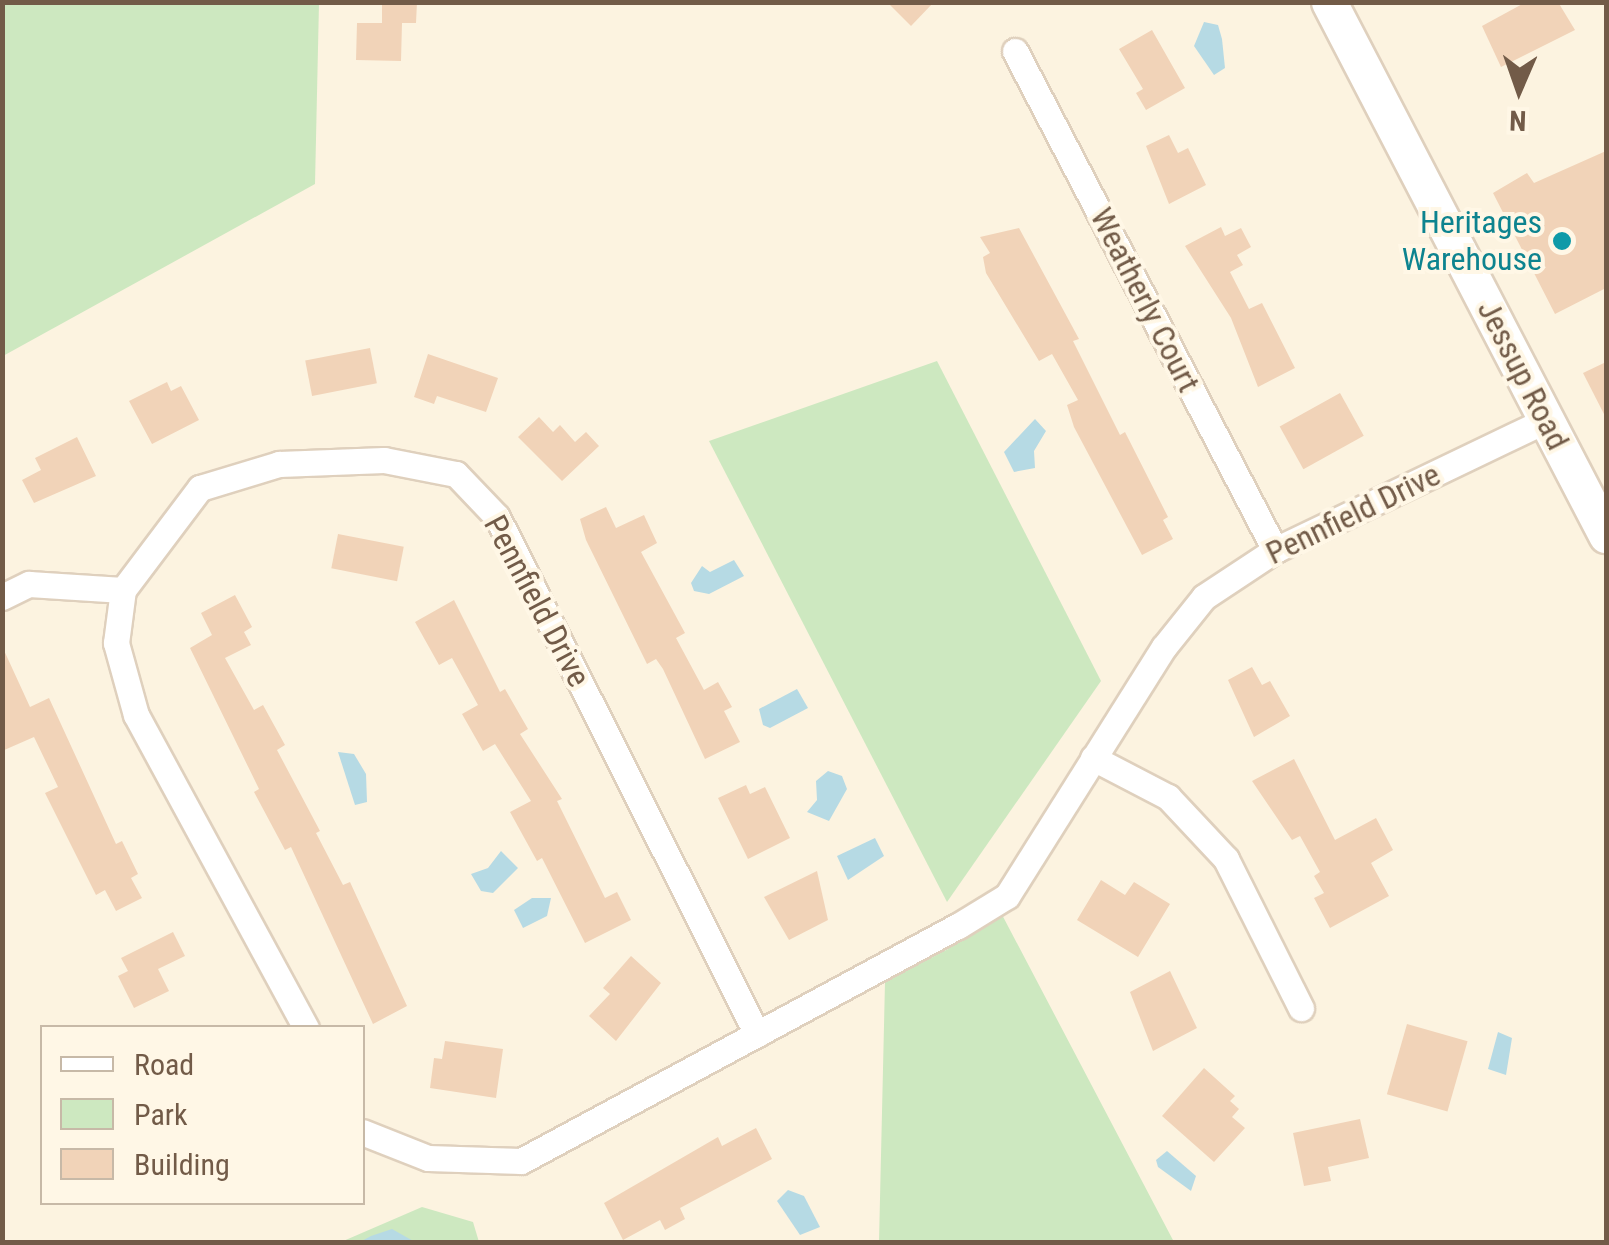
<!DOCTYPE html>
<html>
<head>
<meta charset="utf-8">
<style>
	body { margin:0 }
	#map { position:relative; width:1609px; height:1245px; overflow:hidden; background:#fcf3e0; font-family:"Roboto Condensed",sans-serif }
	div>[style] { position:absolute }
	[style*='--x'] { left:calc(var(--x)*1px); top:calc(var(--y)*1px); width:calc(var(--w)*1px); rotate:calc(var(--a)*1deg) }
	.green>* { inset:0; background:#cde8c0 }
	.water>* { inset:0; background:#b6dae4 }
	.building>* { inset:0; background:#f1d3b8; transform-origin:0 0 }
	.roads { filter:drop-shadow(2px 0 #dfd0bd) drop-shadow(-2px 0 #dfd0bd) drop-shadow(0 2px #dfd0bd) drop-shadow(0 -2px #dfd0bd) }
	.street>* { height:25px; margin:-12.5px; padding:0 12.5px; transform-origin:12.5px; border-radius:12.5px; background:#fff }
	.secondary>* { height:35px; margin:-17.5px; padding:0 17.5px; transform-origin:17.5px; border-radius:17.5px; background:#fff }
	.dots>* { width:28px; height:28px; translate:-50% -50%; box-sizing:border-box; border:5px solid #fff7e6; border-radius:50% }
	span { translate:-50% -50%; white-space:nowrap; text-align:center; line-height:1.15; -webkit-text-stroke:8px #fff7e6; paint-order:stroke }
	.culture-label { font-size:32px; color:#0d838f }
	.right { translate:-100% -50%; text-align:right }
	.street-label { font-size:32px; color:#725b48 }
	.frame { position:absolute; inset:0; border:5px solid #725b48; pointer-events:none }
	.legend { position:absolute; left:40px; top:1025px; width:325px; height:180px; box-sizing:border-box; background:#fff7e6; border:2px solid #c7b9a7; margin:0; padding:12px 18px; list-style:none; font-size:30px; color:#725b48 }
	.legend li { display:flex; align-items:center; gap:20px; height:50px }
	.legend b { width:50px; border:2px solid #c7b9a7 }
	.north { position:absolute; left:1469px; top:40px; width:100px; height:100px; -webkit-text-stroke:8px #fff7e6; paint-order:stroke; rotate:182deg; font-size:28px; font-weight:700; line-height:40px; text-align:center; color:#725b48 }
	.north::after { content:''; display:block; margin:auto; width:35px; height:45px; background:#725b48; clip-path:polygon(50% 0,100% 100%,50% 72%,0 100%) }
</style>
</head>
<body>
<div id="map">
	<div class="green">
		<div style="clip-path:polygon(3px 2px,319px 3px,315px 184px,3px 356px)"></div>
		<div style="clip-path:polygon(937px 361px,1101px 681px,947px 902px,709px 441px)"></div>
		<div style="clip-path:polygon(999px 909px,1174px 1242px,879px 1242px,885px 982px,948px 949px)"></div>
		<div style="clip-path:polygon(422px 1207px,473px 1222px,479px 1242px,341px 1242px)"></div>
	</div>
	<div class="water">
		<div style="clip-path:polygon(1204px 22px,1218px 25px,1222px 39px,1225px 68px,1214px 75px,1194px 46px)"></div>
		<div style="clip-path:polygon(1035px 419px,1046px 431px,1034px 451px,1035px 468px,1014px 472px,1004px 452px)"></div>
		<div style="clip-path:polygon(734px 560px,744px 576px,709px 594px,694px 591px,691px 583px,702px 566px,710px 572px)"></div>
		<div style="clip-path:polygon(797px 689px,808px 708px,770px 728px,763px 725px,759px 709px)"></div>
		<div style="clip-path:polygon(338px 752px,354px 754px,366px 774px,367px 802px,355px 805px)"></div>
		<div style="clip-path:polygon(828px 771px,842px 776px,847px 789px,829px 821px,807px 812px,817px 800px,816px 781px)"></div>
		<div style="clip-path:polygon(875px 838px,884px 856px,848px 880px,837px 856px)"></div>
		<div style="clip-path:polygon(501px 851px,518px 868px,493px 893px,481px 891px,471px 874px,488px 868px)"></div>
		<div style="clip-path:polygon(532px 898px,551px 898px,547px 916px,523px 928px,514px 910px)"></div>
		<div style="clip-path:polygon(1498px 1032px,1512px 1038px,1506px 1075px,1488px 1069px)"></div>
		<div style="clip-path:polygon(1167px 1151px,1196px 1176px,1191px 1191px,1158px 1167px,1156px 1160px)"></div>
		<div style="clip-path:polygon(788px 1190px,804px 1196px,820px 1227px,800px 1235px,777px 1201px)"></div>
		<div style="clip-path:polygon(392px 1229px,415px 1242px,360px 1242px,371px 1236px)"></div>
	</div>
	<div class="building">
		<div style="clip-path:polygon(382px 2px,417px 2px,416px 23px,402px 23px,401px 61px,356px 60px,357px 23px,382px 23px)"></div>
		<div style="clip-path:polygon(887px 2px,934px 2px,911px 26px)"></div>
		<div style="clip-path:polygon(1526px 2px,1558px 2px,1575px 30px,1501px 67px,1482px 26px)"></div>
		<div style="clip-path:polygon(1152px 30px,1185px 88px,1146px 110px,1136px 93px,1143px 89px,1119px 49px)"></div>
		<div style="clip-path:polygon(1169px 135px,1178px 153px,1188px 148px,1206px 185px,1169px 204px,1146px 146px)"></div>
		<div style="clip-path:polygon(1606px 151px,1606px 288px,1555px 314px,1493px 193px,1527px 173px,1534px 183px)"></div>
		<div style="clip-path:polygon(1221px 227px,1225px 236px,1241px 228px,1251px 247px,1237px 255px,1243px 265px,1230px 272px,1249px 309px,1262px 303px,1295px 368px,1258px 387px,1231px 318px,1185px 246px)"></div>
		<div style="clip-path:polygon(1019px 228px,1079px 339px,1073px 341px,1120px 435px,1125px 432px,1168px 517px,1163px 520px,1173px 539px,1142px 555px,1074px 427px,1067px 405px,1078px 400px,1052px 354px,1039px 361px,986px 273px,983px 257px,990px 253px,980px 237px)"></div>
		<div style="left:370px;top:348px;width:36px;height:66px;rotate:79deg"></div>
		<div style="clip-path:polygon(428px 354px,498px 378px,486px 412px,437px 396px,434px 404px,414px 397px)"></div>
		<div style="clip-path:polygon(1606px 362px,1606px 418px,1583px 373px)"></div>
		<div style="clip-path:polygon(167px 382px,171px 391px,181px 386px,199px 420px,152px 444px,129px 401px)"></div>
		<div style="left:1340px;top:393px;width:49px;height:69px;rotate:61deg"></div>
		<div style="clip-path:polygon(539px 417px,553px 432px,560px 425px,575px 442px,586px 432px,599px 446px,562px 481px,518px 437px)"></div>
		<div style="clip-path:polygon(77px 437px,96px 476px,34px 503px,22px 480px,41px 470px,35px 458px)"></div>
		<div style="clip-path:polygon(606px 507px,616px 528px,644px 515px,657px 543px,641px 552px,685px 633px,676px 638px,704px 690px,718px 682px,732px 707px,724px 711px,740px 742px,705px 759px,663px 669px,656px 659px,647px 664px,586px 540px,580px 519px)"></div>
		<div style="left:338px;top:534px;width:67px;height:35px;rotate:11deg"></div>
		<div style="clip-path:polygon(235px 595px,252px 627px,244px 632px,251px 645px,225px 658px,254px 710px,263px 705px,285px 745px,277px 750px,320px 831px,316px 833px,343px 885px,350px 882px,407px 1006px,373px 1024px,291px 847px,285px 850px,254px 792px,259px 789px,190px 648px,212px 635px,201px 613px)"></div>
		<div style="clip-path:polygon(454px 600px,500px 692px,505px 689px,528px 729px,520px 734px,562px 799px,557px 801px,605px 898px,617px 892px,631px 920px,585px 943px,542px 858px,537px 861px,510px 812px,531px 801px,495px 744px,483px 751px,462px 714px,478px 705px,452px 658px,439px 665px,415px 622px)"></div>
		<div style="clip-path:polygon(2px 646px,30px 707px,49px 698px,116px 844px,122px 841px,138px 874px,131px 878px,142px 898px,116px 911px,105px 890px,96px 895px,45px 793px,58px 787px,34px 737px,2px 751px)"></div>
		<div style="clip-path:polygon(1252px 667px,1262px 685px,1270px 681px,1290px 716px,1254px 737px,1228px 680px)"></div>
		<div style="clip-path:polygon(1294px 759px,1335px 840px,1376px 818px,1393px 850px,1371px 863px,1389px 896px,1330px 928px,1314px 898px,1324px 893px,1314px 876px,1320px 872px,1300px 836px,1292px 840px,1252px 781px)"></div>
		<div style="clip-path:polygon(746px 785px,750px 794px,765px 787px,790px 838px,748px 859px,718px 798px)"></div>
		<div style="clip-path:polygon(817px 871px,828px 920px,789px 940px,764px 897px)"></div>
		<div style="clip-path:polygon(1101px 880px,1125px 895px,1134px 882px,1170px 904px,1138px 957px,1077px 920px)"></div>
		<div style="clip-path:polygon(173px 932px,185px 956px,158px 969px,169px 991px,134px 1008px,118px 976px,128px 971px,121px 958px)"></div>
		<div style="clip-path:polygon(631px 956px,661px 983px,616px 1041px,589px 1016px,610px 994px,603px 988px)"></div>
		<div style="clip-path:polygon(1170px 971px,1197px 1028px,1153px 1051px,1130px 992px)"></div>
		<div style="left:1407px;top:1024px;width:63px;height:73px;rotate:16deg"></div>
		<div style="clip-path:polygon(445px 1041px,503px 1049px,496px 1098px,430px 1088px,434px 1058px,442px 1059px)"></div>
		<div style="clip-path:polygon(1204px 1068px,1235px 1096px,1230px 1101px,1239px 1109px,1232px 1117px,1245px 1128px,1214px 1162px,1162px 1116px)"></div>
		<div style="clip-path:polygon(1360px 1119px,1369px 1158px,1328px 1167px,1331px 1181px,1304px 1186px,1293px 1133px)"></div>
		<div style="clip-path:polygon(756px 1128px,772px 1159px,680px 1208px,685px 1219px,665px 1230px,660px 1220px,623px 1240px,604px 1203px,718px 1137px,722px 1146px)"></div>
	</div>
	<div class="roads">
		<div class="street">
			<div style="--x:1015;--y:51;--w:563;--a:62.48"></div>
			<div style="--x:2;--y:597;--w:30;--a:-26"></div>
			<div style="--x:29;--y:584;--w:94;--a:3.7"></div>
			<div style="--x:1093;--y:758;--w:85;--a:27.5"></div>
			<div style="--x:1168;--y:797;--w:85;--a:46.9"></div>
			<div style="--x:1226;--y:859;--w:167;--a:63.3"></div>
			<div style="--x:306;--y:1028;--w:356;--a:-118.5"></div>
			<div style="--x:136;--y:715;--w:75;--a:-105.5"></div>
			<div style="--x:116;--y:643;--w:53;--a:-82.5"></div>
			<div style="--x:123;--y:590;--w:128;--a:-53"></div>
			<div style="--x:200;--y:488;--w:83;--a:-16.9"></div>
			<div style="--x:279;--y:464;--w:105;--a:-2.2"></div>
			<div style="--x:384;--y:460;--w:73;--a:11"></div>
			<div style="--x:456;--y:474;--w:59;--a:46.4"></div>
			<div style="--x:497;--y:517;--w:579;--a:63.3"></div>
			<div style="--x:362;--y:1132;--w:71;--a:21.5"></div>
			<div style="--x:428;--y:1158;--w:93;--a:1.8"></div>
			<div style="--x:521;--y:1161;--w:496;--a:-28.3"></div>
			<div style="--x:958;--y:926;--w:57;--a:-31.5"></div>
			<div style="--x:1007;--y:896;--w:294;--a:-57.8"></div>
			<div style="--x:1164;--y:647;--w:64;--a:-51.3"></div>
			<div style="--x:1204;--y:597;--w:85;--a:-33.5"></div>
			<div style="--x:1275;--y:550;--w:301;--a:-25.6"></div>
		</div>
		<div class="secondary">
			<div style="--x:1329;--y:2;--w:601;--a:62.54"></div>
		</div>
	</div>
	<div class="dots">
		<div style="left:1562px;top:241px;background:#0f9aa8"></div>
	</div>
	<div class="culture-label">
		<span class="right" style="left:1542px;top:241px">Heritages<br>Warehouse</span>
	</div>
	<div class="street-label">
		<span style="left:1145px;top:300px;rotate:63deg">Weatherly Court</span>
		<span style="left:1523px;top:375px;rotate:63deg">Jessup Road</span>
		<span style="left:1353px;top:514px;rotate:-26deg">Pennfield Drive</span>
		<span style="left:537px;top:601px;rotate:62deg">Pennfield Drive</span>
	</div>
	<div class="frame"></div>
	<ul class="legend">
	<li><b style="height:12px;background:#fff"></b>Road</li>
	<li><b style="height:28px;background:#cde8c0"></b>Park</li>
	<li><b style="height:28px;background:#f1d3b8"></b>Building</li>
	</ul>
	<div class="north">N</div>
</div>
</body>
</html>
